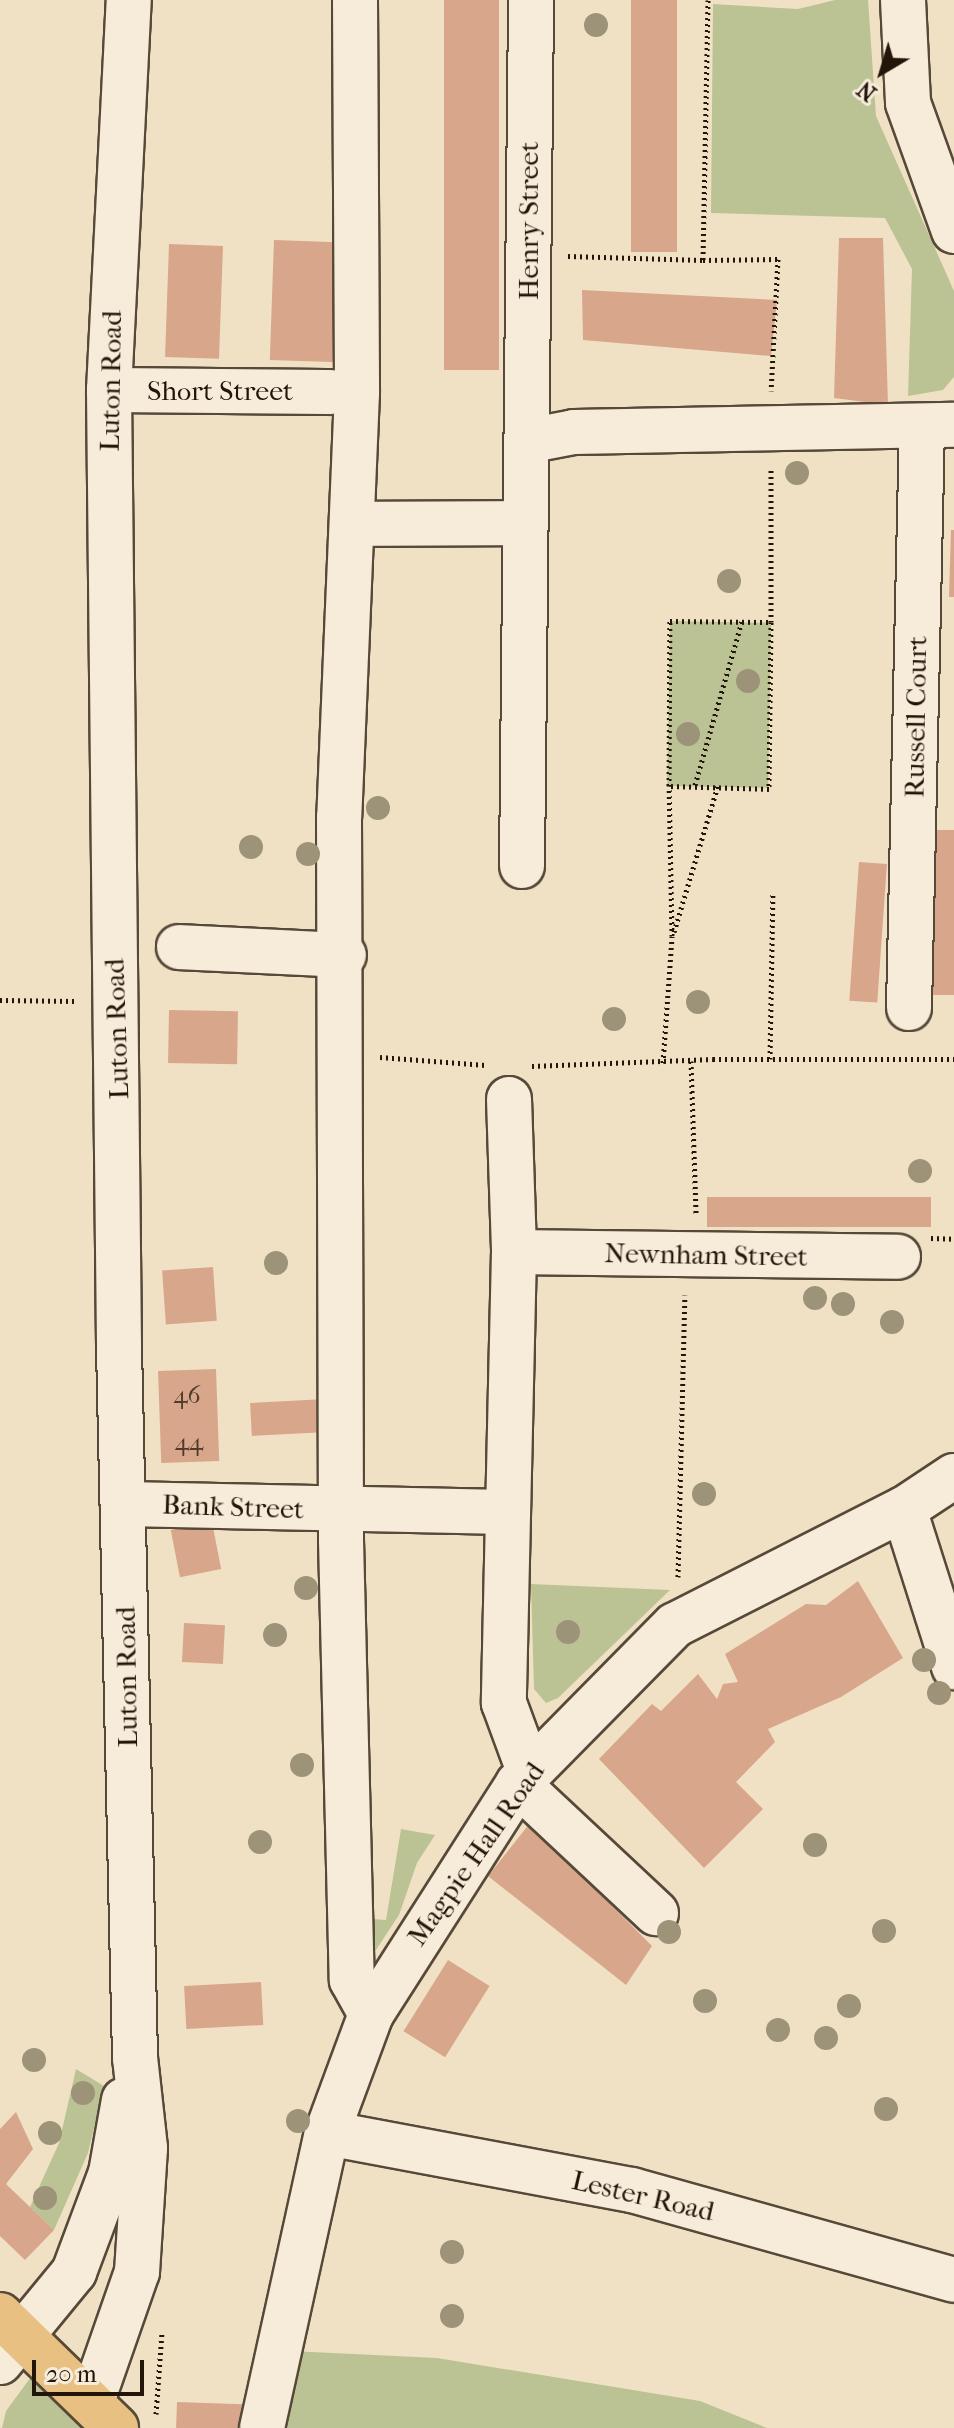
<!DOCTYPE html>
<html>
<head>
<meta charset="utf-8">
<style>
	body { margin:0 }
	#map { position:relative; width:954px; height:2428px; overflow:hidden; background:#f1e1c4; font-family:"IM FELL French Canon",serif }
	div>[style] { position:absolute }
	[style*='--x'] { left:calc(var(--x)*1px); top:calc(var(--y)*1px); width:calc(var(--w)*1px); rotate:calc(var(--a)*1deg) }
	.green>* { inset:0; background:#bbc394; transform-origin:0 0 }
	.building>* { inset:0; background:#d8a68b; transform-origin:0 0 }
	.path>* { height:5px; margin-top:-2.5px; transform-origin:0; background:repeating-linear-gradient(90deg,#22160b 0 2px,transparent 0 6px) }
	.roads { filter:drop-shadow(2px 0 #564939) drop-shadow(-2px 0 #564939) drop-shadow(0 2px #564939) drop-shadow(0 -2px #564939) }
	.minor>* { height:44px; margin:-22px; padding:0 22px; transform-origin:22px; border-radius:22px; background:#f6ecd9 }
	.major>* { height:44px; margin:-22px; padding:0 22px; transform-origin:22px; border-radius:22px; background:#e8c082 }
	.trees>* { width:24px; height:24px; margin:-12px; border-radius:50%; background:#9d9379 }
	span { translate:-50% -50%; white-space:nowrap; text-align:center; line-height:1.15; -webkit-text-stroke:7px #f6ecd9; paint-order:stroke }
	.number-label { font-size:24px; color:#503a2b }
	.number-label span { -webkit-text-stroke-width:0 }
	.street-label { font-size:28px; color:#22160b }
	.north { position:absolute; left:842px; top:32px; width:80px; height:80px; -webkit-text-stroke:6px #f6ecd9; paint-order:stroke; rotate:218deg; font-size:22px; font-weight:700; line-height:32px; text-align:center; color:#22160b }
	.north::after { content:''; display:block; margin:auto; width:28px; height:36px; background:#22160b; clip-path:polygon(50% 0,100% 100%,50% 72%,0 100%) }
	.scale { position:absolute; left:32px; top:2360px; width:112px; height:36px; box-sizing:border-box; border:4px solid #22160b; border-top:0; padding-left:10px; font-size:24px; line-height:28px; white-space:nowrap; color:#22160b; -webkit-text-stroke:6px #f6ecd9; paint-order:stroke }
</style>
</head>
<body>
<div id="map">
	<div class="green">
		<div style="clip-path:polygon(835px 0,868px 0,876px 116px,954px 291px,954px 377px,943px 390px,908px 396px,912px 269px,885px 218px,711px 213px,713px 4px,798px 9px)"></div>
		<div style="left:670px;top:621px;width:101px;height:165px;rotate:1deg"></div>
		<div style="clip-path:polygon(531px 1584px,670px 1590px,558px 1698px,546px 1703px,534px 1689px)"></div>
		<div style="clip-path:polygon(401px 1829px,435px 1835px,417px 1863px,399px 1915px,370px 1959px,360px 1918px,386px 1920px)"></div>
		<div style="clip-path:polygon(76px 2069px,104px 2086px,88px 2153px,54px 2230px,30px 2207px,59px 2143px)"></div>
		<div style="clip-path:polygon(291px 2351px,437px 2358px,700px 2401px,767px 2428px,275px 2428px)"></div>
		<div style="clip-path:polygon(31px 2377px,39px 2381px,85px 2428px,2px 2428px,6px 2411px)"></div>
	</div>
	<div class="building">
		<div style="left:444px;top:0;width:55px;height:370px"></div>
		<div style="left:631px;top:0;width:46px;height:252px"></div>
		<div style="clip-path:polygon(839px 238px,883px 238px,888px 405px,834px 398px)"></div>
		<div style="left:274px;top:240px;width:77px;height:120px;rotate:2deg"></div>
		<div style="left:169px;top:244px;width:54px;height:113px;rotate:2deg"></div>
		<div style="clip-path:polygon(582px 290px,777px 300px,771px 356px,583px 340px)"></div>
		<div style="clip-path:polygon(951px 530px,954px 530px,954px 597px,949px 597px)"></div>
		<div style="clip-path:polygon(931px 830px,954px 830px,954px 995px,925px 995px)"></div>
		<div style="left:859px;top:862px;width:28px;height:139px;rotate:4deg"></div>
		<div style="left:169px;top:1010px;width:69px;height:53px;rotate:1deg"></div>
		<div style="left:707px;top:1197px;width:224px;height:30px"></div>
		<div style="left:213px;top:1267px;width:54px;height:51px;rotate:86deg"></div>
		<div style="left:216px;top:1369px;width:92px;height:58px;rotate:88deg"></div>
		<div style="left:326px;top:1399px;width:33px;height:76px;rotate:87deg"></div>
		<div style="left:212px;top:1522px;width:48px;height:42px;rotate:79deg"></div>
		<div style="clip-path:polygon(858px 1581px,903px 1658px,841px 1697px,768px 1729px,775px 1742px,736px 1782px,763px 1809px,704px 1868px,599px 1759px,652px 1704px,661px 1711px,698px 1674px,717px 1699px,723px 1684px,738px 1682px,725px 1654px,806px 1604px,826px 1605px)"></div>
		<div style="left:184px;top:1623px;width:41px;height:39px;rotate:3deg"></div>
		<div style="clip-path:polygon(530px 1823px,652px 1946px,626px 1985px,488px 1876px)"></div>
		<div style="left:448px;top:1960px;width:49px;height:84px;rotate:32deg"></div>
		<div style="left:261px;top:1982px;width:43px;height:77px;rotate:87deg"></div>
		<div style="clip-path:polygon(16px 2112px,33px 2149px,6px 2184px,54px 2230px,25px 2260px,0 2236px,0 2129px)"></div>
		<div style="left:177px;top:2402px;width:72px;height:26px;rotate:2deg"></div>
	</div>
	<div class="path">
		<div style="--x:708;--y:0;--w:260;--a:91.1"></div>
		<div style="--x:703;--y:260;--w:75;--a:-0.8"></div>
		<div style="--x:778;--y:259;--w:132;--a:93"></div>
		<div style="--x:568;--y:256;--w:135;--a:1.7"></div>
		<div style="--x:771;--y:622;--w:153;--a:-90"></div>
		<div style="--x:695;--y:785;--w:171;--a:-74"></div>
		<div style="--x:674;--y:932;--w:153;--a:-73.3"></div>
		<div style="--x:0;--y:1000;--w:75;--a:0.8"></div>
		<div style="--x:380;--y:1057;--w:106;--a:4.3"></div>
		<div style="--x:770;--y:1059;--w:166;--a:-89"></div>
		<div style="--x:691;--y:1061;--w:153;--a:88.1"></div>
		<div style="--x:663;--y:1063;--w:127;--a:-85.9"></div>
		<div style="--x:672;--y:936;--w:150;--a:-91.1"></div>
		<div style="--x:669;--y:786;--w:165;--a:-89.7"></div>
		<div style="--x:670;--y:621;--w:101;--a:0.6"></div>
		<div style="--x:771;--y:622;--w:167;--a:90.7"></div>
		<div style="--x:769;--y:789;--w:100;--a:-178.3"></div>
		<div style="--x:532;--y:1066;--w:181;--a:-2.2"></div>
		<div style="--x:713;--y:1059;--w:241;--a:0"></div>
		<div style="--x:931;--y:1238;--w:23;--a:2"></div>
		<div style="--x:678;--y:1577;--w:282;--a:-88.6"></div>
		<div style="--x:156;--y:2414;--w:82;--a:-85.8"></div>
	</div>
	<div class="roads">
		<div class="minor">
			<div style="--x:355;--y:0;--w:393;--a:89.7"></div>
			<div style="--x:357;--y:393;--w:424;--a:92.4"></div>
			<div style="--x:339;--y:817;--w:723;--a:89.84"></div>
			<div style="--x:341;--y:1540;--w:440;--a:88.6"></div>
			<div style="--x:352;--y:1980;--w:39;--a:61"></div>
			<div style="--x:903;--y:0;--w:103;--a:87.2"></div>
			<div style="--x:908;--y:103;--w:136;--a:70.2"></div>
			<div style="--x:109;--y:390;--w:222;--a:0.5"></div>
			<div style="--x:527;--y:441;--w:48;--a:-10.8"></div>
			<div style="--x:574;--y:432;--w:380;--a:-1.1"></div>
			<div style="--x:352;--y:524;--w:170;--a:-0.3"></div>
			<div style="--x:522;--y:866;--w:866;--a:-89.4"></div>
			<div style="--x:179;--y:947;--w:165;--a:2.8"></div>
			<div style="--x:909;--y:1008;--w:581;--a:-88.72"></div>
			<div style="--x:509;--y:1099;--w:153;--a:88.1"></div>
			<div style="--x:514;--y:1252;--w:451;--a:91.3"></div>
			<div style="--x:504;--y:1703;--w:72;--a:69.8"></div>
			<div style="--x:514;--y:1252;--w:384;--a:0.7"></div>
			<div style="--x:123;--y:1504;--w:385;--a:1.2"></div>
			<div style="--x:904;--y:1509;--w:166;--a:72.4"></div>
			<div style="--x:518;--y:1784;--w:189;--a:43.1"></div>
			<div style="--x:327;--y:2133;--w:310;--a:10.6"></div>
			<div style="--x:632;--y:2190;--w:334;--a:15.6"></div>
			<div style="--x:0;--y:2362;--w:117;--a:-50.6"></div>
			<div style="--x:74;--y:2272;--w:106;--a:-69.5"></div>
			<div style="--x:111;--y:2173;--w:74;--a:-79.9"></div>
			<div style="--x:92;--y:2401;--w:137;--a:-70.8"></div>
			<div style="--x:137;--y:2272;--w:124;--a:-86.3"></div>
			<div style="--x:145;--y:2148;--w:91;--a:-96.3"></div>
			<div style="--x:135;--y:2058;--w:713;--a:-91.29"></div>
			<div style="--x:119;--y:1345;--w:955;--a:-90.6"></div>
			<div style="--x:109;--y:390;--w:391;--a:-87.1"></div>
			<div style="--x:262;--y:2428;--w:302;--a:-77.6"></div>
			<div style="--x:327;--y:2133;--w:127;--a:-69.7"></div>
			<div style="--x:371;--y:2014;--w:273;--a:-57.4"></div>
			<div style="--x:518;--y:1784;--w:223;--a:-45.4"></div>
			<div style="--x:675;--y:1625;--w:257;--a:-26.9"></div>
			<div style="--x:904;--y:1509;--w:60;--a:-33.4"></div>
		</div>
		<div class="major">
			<div style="--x:0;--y:2315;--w:162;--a:44.2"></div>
		</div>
	</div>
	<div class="trees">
		<div style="left:596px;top:25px"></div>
		<div style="left:797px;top:473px"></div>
		<div style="left:729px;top:581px"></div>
		<div style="left:748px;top:681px"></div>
		<div style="left:688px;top:734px"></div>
		<div style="left:378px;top:808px"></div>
		<div style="left:251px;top:847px"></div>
		<div style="left:308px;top:854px"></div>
		<div style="left:698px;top:1002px"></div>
		<div style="left:614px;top:1019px"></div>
		<div style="left:920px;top:1171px"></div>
		<div style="left:276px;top:1263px"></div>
		<div style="left:815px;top:1298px"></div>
		<div style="left:843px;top:1304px"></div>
		<div style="left:892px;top:1322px"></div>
		<div style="left:704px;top:1494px"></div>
		<div style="left:306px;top:1588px"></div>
		<div style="left:568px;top:1632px"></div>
		<div style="left:275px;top:1635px"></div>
		<div style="left:924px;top:1660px"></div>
		<div style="left:939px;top:1693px"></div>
		<div style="left:302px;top:1765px"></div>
		<div style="left:260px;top:1842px"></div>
		<div style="left:815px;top:1845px"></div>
		<div style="left:884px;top:1931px"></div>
		<div style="left:669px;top:1932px"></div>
		<div style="left:705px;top:2001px"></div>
		<div style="left:849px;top:2006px"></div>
		<div style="left:778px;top:2030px"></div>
		<div style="left:826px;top:2038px"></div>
		<div style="left:34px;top:2060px"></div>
		<div style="left:83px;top:2093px"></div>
		<div style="left:886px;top:2109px"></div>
		<div style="left:298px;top:2121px"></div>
		<div style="left:50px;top:2133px"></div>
		<div style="left:45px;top:2198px"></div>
		<div style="left:452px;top:2252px"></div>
		<div style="left:452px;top:2316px"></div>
	</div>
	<div class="number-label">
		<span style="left:187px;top:1396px">46</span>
		<span style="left:189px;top:1443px">44</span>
	</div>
	<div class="street-label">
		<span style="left:529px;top:221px;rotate:-90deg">Henry Street</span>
		<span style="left:111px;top:381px;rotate:-89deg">Luton Road</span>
		<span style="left:220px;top:391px">Short Street</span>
		<span style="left:916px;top:717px;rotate:-89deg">Russell Court</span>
		<span style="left:117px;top:1029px;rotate:-92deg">Luton Road</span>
		<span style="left:706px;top:1255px;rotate:1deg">Newnham Street</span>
		<span style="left:233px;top:1507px;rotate:2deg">Bank Street</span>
		<span style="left:127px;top:1677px;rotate:-91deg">Luton Road</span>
		<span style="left:476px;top:1854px;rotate:-55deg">Magpie Hall Road</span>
		<span style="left:643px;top:2196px;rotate:13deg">Lester Road</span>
	</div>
	<div class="north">N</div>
	<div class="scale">20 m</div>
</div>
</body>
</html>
